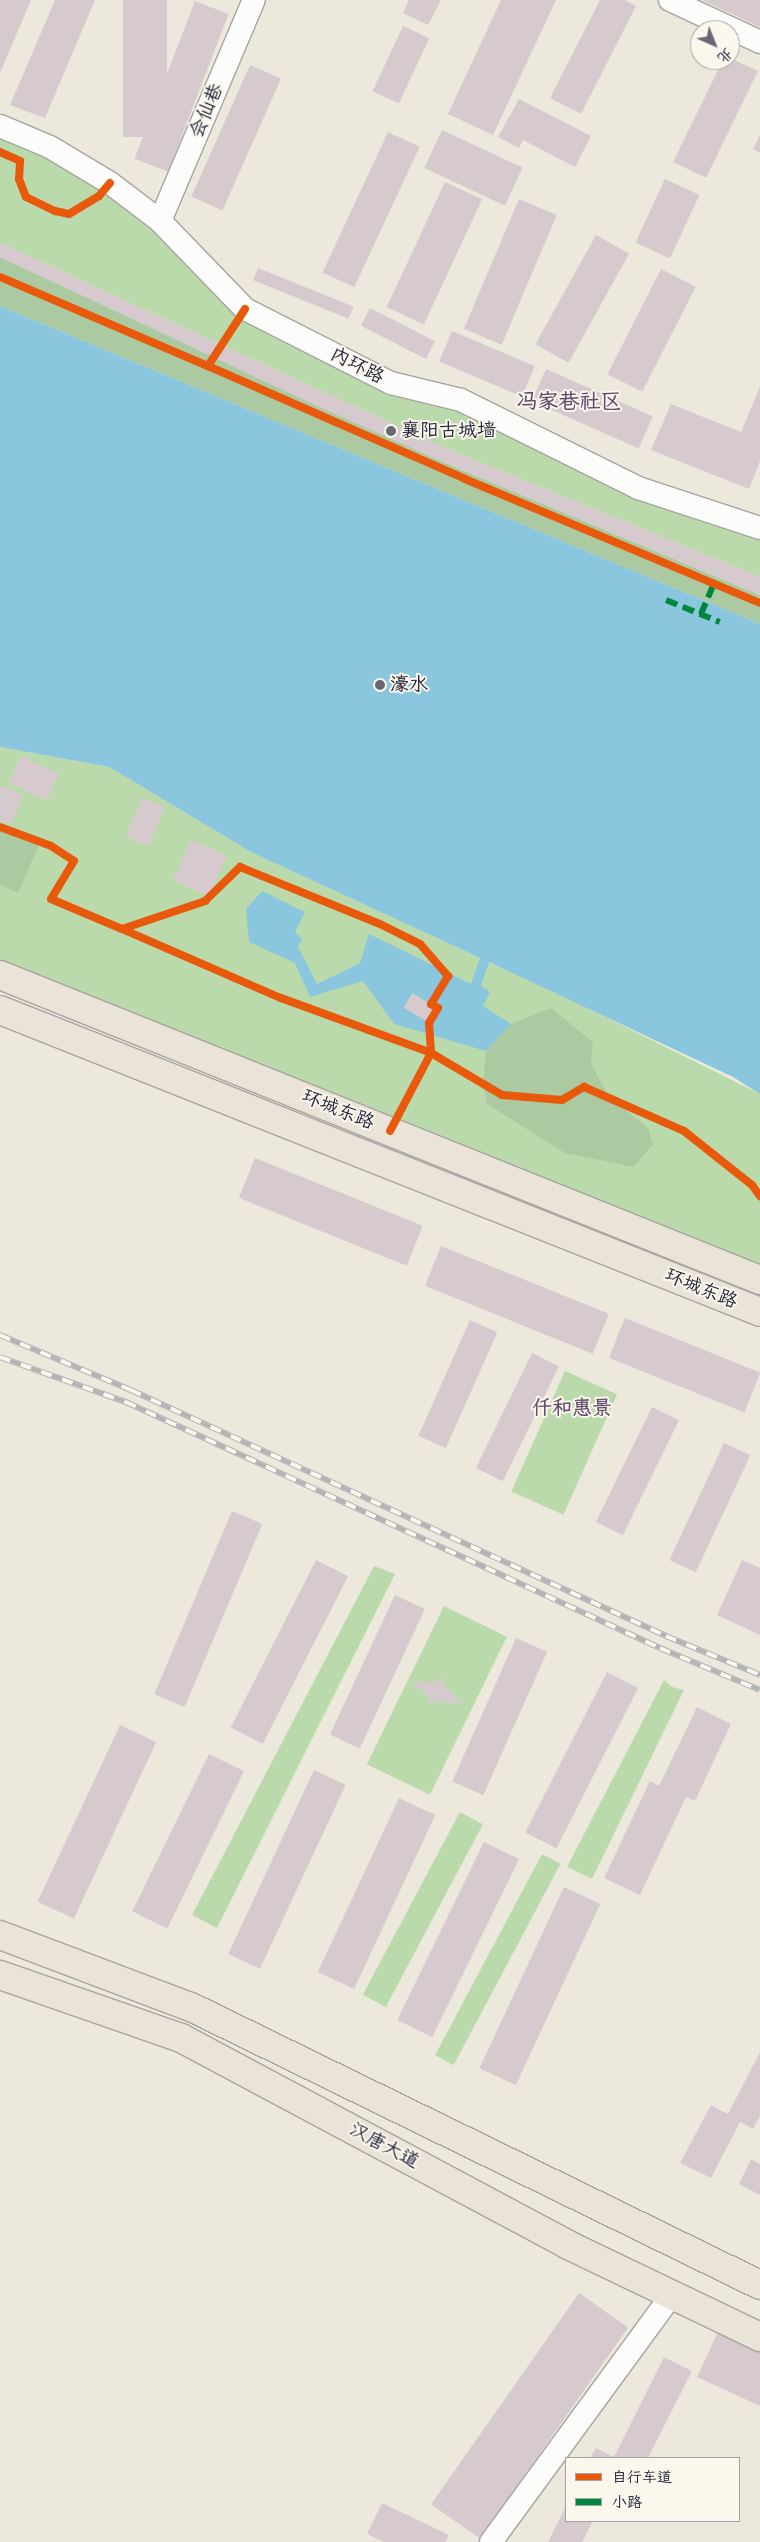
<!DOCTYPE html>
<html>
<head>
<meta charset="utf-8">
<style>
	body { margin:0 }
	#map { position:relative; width:760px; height:2542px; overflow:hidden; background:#ede8dc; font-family:"Comic Neue","LXGW WenKai TC",sans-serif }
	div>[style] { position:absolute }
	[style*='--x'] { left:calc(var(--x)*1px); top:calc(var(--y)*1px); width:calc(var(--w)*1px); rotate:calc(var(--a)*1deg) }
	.green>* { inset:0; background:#bbdaac; transform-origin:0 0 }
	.forest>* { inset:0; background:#abcaa2 }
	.water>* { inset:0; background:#8ac6dd }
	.building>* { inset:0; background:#d7cace; transform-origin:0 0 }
	.roads { filter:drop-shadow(1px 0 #a6a4a0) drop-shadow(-1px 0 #a6a4a0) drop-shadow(0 1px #a6a4a0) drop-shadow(0 -1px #a6a4a0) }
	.minor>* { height:22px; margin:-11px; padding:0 11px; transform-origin:11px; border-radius:11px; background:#fcfcfa }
	.major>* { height:28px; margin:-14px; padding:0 14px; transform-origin:14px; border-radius:14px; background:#eae3d7 }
	.rail>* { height:5.5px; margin-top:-2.75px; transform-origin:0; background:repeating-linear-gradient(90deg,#fbf7ec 0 11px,#b4b3b5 0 22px); box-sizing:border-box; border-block:1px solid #b4b3b5 }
	.quiet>* { height:6px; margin-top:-3px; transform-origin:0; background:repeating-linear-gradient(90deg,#00873e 0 12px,transparent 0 18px) }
	.cycleway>* { height:8px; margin:-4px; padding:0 4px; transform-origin:4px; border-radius:4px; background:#e8590c }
	.dots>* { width:14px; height:14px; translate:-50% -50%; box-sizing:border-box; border:2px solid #fbf7ec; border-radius:50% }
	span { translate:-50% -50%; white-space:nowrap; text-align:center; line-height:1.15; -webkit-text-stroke:4px #fbf7ec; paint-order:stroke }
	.street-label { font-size:19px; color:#22223b }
	.poi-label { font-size:19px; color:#22223b }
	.left { translate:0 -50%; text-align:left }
	.neighbourhood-label { font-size:20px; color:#624d6e; font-weight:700 }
	.quarter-label { font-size:21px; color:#624d6e; font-weight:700 }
	.legend { position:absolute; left:565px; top:2457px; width:175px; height:65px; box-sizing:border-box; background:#fbf7ec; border:1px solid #a4a2a5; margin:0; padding:6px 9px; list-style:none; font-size:15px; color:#22223b }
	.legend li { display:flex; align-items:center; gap:10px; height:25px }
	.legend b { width:25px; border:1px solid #a4a2a5 }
	.north { position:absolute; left:690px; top:20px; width:50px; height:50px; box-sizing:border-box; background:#fbf7ec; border:1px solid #a4a2a5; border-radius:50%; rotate:136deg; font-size:14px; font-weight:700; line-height:20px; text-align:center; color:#22223b }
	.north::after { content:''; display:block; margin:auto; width:18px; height:22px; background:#696773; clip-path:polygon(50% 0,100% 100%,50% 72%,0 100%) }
</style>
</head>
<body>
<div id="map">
	<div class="green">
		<div style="clip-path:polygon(0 126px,110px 183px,245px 309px,391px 383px,461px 400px,638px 488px,760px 528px,760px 577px,447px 449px,0 243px)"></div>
		<div style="clip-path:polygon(0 747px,109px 767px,251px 852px,577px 1003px,760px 1094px,760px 1280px,0 975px)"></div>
		<div style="left:565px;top:1371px;width:57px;height:132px;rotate:24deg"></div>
		<div style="clip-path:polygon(374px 1566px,395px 1574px,217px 1928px,192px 1915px)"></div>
		<div style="left:444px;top:1606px;width:70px;height:176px;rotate:26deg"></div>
		<div style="clip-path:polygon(664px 1680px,672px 1687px,684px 1690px,592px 1879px,567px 1867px)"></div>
		<div style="left:460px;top:1812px;width:26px;height:207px;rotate:28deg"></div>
		<div style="left:542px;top:1854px;width:21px;height:228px;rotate:28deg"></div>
	</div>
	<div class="forest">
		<div style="clip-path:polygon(0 257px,441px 461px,760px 595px,760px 624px,0 306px)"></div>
		<div style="clip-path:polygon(0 827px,40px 842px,18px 893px,0 885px)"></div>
		<div style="clip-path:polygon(551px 1008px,593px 1042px,591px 1064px,609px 1097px,648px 1128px,653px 1145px,633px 1167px,565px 1153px,487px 1104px,483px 1083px,486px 1051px,511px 1024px)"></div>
	</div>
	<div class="water">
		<div style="clip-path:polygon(0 306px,760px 624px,760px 1094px,733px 1077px,489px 962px,481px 986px,490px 992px,483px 1006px,511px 1024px,486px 1051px,394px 1024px,363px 981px,310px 997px,295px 963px,249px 942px,246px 909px,262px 891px,305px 912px,295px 932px,302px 939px,298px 947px,317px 984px,360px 963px,369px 934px,471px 984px,480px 958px,251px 852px,109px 767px,0 747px)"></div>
	</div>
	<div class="building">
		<div style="clip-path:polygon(0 0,31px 0,0 73px)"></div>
		<div style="clip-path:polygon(55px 0,95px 0,45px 118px,10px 105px)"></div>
		<div style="left:123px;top:0;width:44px;height:137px"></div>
		<div style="clip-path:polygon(409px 0,441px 0,428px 25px,403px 13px)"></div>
		<div style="clip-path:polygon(501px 0,556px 0,493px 135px,448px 114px)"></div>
		<div style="clip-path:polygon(600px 0,625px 0,636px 6px,581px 114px,550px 98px)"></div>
		<div style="clip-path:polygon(702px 0,760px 0,760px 27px)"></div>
		<div style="left:195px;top:1px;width:36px;height:169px;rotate:21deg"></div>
		<div style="left:403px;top:26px;width:29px;height:72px;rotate:25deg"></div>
		<div style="clip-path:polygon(730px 58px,758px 71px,706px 178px,673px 162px,723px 60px)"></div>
		<div style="left:250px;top:65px;width:34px;height:144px;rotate:24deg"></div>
		<div style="clip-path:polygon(519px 99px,591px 136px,575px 167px,523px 140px,519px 148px,498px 137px)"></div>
		<div style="left:442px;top:130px;width:89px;height:42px;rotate:25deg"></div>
		<div style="left:388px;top:132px;width:35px;height:155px;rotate:25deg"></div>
		<div style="clip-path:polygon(760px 135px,760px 153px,753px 149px)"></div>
		<div style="left:665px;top:179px;width:38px;height:70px;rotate:25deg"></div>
		<div style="left:445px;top:182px;width:41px;height:138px;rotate:25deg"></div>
		<div style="left:519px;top:199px;width:41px;height:141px;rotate:23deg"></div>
		<div style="left:596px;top:235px;width:38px;height:125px;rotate:29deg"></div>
		<div style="clip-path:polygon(0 243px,447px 449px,760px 577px,760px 595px,441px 461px,317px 406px,0 257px)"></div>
		<div style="left:258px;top:268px;width:103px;height:13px;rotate:22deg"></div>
		<div style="left:661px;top:269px;width:39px;height:118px;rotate:27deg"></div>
		<div style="left:370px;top:308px;width:73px;height:20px;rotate:27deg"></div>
		<div style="left:452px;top:331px;width:90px;height:33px;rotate:23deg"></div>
		<div style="left:546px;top:369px;width:117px;height:35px;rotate:24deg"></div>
		<div style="clip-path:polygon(760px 387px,760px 461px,749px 489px,651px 450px,671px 404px,741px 432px)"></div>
		<div style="left:21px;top:756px;width:42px;height:29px;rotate:25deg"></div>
		<div style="clip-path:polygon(1px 785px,24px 796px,10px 824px,0 820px)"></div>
		<div style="left:141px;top:798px;width:25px;height:42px;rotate:21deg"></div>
		<div style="left:191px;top:840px;width:39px;height:44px;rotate:24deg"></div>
		<div style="left:412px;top:993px;width:30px;height:17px;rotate:30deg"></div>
		<div style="left:255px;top:1158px;width:181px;height:43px;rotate:22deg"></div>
		<div style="left:441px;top:1246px;width:181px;height:43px;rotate:22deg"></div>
		<div style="left:625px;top:1318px;width:146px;height:43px;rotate:22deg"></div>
		<div style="left:470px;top:1320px;width:30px;height:127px;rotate:24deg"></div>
		<div style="left:532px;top:1353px;width:30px;height:128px;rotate:26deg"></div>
		<div style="left:652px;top:1407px;width:30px;height:128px;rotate:26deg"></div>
		<div style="left:724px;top:1443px;width:29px;height:129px;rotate:25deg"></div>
		<div style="left:232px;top:1511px;width:33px;height:199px;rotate:23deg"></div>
		<div style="left:316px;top:1560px;width:36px;height:188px;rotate:27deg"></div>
		<div style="clip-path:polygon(742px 1560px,760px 1568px,760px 1635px,717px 1615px)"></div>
		<div style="left:395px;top:1595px;width:33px;height:154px;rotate:25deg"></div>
		<div style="left:516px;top:1638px;width:34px;height:157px;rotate:24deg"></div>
		<div style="left:607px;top:1672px;width:35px;height:180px;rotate:27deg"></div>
		<div style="clip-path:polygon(444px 1677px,444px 1686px,463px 1705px,437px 1701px,430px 1705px,429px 1698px,412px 1682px,437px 1682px)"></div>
		<div style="clip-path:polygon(697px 1707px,731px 1724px,695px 1801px,686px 1797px,640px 1895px,604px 1878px,650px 1781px,659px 1786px)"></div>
		<div style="left:120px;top:1725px;width:40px;height:195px;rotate:25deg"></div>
		<div style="left:209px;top:1754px;width:39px;height:175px;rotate:26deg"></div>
		<div style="left:314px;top:1770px;width:35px;height:203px;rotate:25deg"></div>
		<div style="left:399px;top:1798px;width:40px;height:192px;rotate:25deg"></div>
		<div style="left:484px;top:1842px;width:39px;height:198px;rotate:26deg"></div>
		<div style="left:564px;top:1887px;width:40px;height:200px;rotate:25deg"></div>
		<div style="clip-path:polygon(760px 2052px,760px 2116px,753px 2129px,740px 2122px,711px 2178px,680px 2163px,711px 2105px,728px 2114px)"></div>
		<div style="clip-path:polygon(751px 2159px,760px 2164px,760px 2195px,739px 2184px)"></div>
		<div style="left:579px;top:2293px;width:60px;height:258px;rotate:35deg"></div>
		<div style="clip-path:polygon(718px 2332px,760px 2352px,760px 2406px,697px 2377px)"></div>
		<div style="clip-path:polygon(664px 2357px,692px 2371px,648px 2458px,590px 2458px,596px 2448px,614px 2457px)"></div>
		<div style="clip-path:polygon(382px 2503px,449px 2535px,445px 2542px,384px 2542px,367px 2534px)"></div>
		<div style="clip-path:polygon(566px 2506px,566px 2521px,593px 2521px,582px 2542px,548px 2542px)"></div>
	</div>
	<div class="roads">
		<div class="minor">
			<div style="--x:670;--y:0;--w:99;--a:25"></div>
			<div style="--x:0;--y:126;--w:54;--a:22.8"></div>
			<div style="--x:50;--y:147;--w:70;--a:31"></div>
			<div style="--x:110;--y:183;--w:63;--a:37.2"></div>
			<div style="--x:160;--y:221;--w:122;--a:46"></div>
			<div style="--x:245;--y:309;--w:164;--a:26.9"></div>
			<div style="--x:391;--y:383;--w:72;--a:13.7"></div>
			<div style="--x:461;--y:400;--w:198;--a:26.4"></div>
			<div style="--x:638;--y:488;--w:128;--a:18.2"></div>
			<div style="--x:160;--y:221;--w:240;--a:-67"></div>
			<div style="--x:491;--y:2542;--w:308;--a:-53.8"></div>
		</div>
		<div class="major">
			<div style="--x:0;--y:975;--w:819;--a:21.87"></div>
			<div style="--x:0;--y:1010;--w:818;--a:21.67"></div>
			<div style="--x:0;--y:1935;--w:204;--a:20.7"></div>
			<div style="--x:191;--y:2007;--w:633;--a:26.04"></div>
			<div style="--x:0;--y:1975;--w:192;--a:19.2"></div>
			<div style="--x:181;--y:2038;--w:439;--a:28.1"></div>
			<div style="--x:568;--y:2245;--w:213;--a:25.6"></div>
		</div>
	</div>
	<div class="rail">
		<div style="--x:0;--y:1335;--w:142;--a:22.8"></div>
		<div style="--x:131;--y:1390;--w:589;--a:24.69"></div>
		<div style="--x:666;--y:1636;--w:102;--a:22.5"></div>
		<div style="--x:0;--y:1357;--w:134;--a:19.7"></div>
		<div style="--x:126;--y:1402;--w:588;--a:24.73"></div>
		<div style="--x:660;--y:1648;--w:108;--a:22.8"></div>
	</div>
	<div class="quiet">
		<div style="--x:666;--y:600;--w:58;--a:22.2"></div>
		<div style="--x:701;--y:614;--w:34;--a:-67"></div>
	</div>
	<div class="cycleway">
		<div style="--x:0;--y:152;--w:22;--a:24"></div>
		<div style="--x:20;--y:161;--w:18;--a:93"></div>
		<div style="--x:19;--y:179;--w:19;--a:69"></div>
		<div style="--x:26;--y:197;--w:32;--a:26"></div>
		<div style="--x:55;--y:211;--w:14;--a:12"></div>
		<div style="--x:69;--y:214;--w:35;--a:-31"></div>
		<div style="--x:99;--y:196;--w:17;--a:-50"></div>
		<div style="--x:0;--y:277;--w:226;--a:23.2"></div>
		<div style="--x:208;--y:366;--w:68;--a:-57"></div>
		<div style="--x:208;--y:366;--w:281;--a:23.7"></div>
		<div style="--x:465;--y:479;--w:320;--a:22.8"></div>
		<div style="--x:0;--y:827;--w:54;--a:20.4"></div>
		<div style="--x:51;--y:846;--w:27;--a:33"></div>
		<div style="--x:74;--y:861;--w:44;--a:121.2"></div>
		<div style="--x:51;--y:899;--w:77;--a:22.9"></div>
		<div style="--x:122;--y:929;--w:88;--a:-18.6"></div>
		<div style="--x:205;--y:901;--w:49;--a:-44.2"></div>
		<div style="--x:240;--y:867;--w:151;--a:22.2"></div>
		<div style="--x:380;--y:924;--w:45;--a:26.6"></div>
		<div style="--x:420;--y:944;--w:43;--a:48.8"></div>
		<div style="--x:448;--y:976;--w:33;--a:121"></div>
		<div style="--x:431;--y:1004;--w:8;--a:30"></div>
		<div style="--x:438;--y:1008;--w:17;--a:121"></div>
		<div style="--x:429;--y:1023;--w:30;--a:86"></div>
		<div style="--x:431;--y:1053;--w:88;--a:117.7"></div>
		<div style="--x:122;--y:929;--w:173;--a:23.5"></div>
		<div style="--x:281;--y:998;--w:160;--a:20.1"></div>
		<div style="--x:431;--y:1053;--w:82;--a:30.6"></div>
		<div style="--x:502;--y:1095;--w:60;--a:4.8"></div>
		<div style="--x:562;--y:1100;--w:26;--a:-31"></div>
		<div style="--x:584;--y:1087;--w:109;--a:23.7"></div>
		<div style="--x:684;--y:1131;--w:87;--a:38.5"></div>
		<div style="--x:752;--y:1185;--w:14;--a:54"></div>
	</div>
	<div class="dots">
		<div style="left:391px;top:431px;background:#696773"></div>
		<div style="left:380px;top:685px;background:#696773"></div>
	</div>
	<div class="street-label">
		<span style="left:207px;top:111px;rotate:-67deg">会仙巷</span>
		<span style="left:357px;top:366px;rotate:27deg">内环路</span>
		<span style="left:338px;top:1110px;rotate:22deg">环城东路</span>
		<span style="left:701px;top:1289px;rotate:22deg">环城东路</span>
		<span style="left:384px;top:2146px;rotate:28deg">汉唐大道</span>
	</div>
	<div class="poi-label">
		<span class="left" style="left:401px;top:431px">襄阳古城墙</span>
		<span class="left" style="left:390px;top:685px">濠水</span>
	</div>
	<div class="neighbourhood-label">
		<span style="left:572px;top:1407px">仟和惠景</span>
	</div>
	<div class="quarter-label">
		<span style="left:569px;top:401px">冯家巷社区</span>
	</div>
	<ul class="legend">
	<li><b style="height:6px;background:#e8590c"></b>自行车道</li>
	<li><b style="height:6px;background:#00873e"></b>小路</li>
	</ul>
	<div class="north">北</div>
</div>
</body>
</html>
